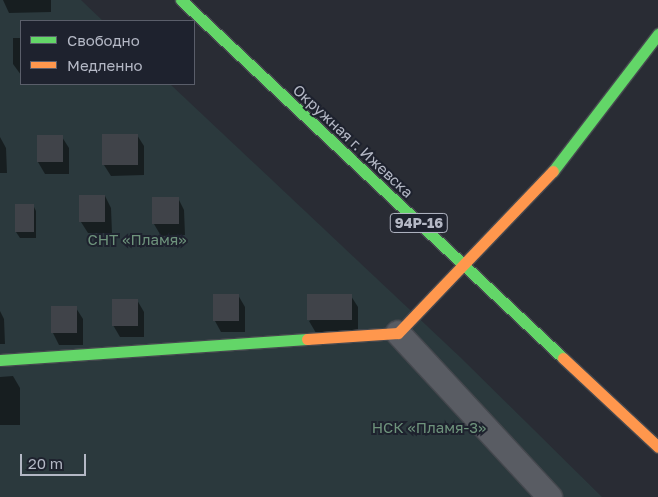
<!DOCTYPE html>
<html>
<head>
<meta charset="utf-8">
<style>
	body { margin:0 }
	#map { position:relative; width:658px; height:497px; overflow:hidden; background:#292c34; font-family:"Golos Text",sans-serif }
	div>[style] { position:absolute }
	[style*='--x'] { left:calc(var(--x)*1px); top:calc(var(--y)*1px); width:calc(var(--w)*1px); rotate:calc(var(--a)*1deg) }
	.green>* { inset:0; background:#2b393d }
	.shadow>* { inset:0; background:#0007 }
	.building>* { inset:0; background:#404349; transform-origin:0 0 }
	.roads { filter:drop-shadow(1px 0 #45484e) drop-shadow(-1px 0 #45484e) drop-shadow(0 1px #45484e) drop-shadow(0 -1px #45484e) }
	.street>* { height:24px; margin:-12px; padding:0 12px; transform-origin:12px; border-radius:12px; background:#595c63 }
	.fast>* { height:11px; margin:-5.5px; padding:0 5.5px; transform-origin:5.5px; border-radius:5.5px; background:#63d668 }
	.slow>* { height:11px; margin:-5.5px; padding:0 5.5px; transform-origin:5.5px; border-radius:5.5px; background:#ff974d }
	span { translate:-50% -50%; white-space:nowrap; text-align:center; line-height:1.15; -webkit-text-stroke:4px #1e222e; paint-order:stroke }
	.shield-label span { padding:1px 4px; background:#1e222e; border:1px solid; border-radius:4px; -webkit-text-stroke-width:0 }
	.shield-label { font-size:14px; color:#b4b8c5; font-weight:700 }
	.street-label { font-size:15px; color:#b4b8c5 }
	.park-label { font-size:15px; color:#6e937c }
	.legend { position:absolute; left:20px; top:20px; width:175px; height:65px; box-sizing:border-box; background:#1e222e; border:1px solid #5a5e6a; margin:0; padding:6px 9px; list-style:none; font-size:15px; color:#b4b8c5 }
	.legend li { display:flex; align-items:center; gap:10px; height:25px }
	.legend b { width:25px; border:1px solid #5a5e6a }
	.scale { position:absolute; left:20px; top:454px; width:66px; height:22px; box-sizing:border-box; border:2px solid #b4b8c5; border-top:0; padding-left:6px; font-size:15px; line-height:18px; white-space:nowrap; color:#b4b8c5; -webkit-text-stroke:4px #1e222e; paint-order:stroke }
</style>
</head>
<body>
<div id="map">
	<div class="green">
		<div style="clip-path:polygon(0 0,81px 0,103px 21px,21px 21px,21px 84px,170px 84px,460px 357px,602px 497px,0 497px)"></div>
	</div>
	<div class="shadow">
		<div style="clip-path:polygon(3px 0,51px 0,51px 12px,9px 13px)"></div>
		<div style="clip-path:polygon(13px 38px,21px 38px,21px 75px,13px 64px)"></div>
		<div style="clip-path:polygon(137px 135px,144px 146px,144px 175px,111px 176px,104px 165px)"></div>
		<div style="clip-path:polygon(0 137px,6px 148px,7px 173px,0 173px)"></div>
		<div style="clip-path:polygon(38px 137px,62px 137px,69px 148px,69px 174px,45px 174px,38px 162px)"></div>
		<div style="clip-path:polygon(105px 196px,111px 208px,112px 233px,88px 233px,81px 222px)"></div>
		<div style="clip-path:polygon(178px 198px,184px 210px,185px 235px,161px 236px,154px 224px)"></div>
		<div style="clip-path:polygon(16px 205px,33px 205px,36px 211px,36px 238px,20px 238px,16px 232px)"></div>
		<div style="clip-path:polygon(238px 295px,245px 307px,245px 332px,221px 332px,215px 321px)"></div>
		<div style="clip-path:polygon(351px 296px,358px 307px,358px 332px,316px 333px,309px 321px)"></div>
		<div style="clip-path:polygon(137px 300px,144px 312px,144px 337px,120px 337px,113px 325px)"></div>
		<div style="clip-path:polygon(52px 308px,76px 308px,83px 319px,83px 345px,59px 345px,53px 333px)"></div>
		<div style="clip-path:polygon(0 311px,4px 319px,5px 344px,0 344px)"></div>
		<div style="clip-path:polygon(13px 376px,20px 388px,20px 425px,0 425px,0 377px)"></div>
	</div>
	<div class="building">
		<div style="left:102px;top:134px;width:36px;height:31px"></div>
		<div style="left:37px;top:135px;width:26px;height:27px"></div>
		<div style="left:79px;top:195px;width:26px;height:27px"></div>
		<div style="left:152px;top:197px;width:27px;height:27px"></div>
		<div style="left:15px;top:204px;width:19px;height:28px"></div>
		<div style="left:213px;top:294px;width:26px;height:27px"></div>
		<div style="left:352px;top:294px;width:26px;height:45px;rotate:90deg"></div>
		<div style="left:112px;top:299px;width:26px;height:27px"></div>
		<div style="left:51px;top:306px;width:26px;height:27px"></div>
	</div>
	<div class="roads">
		<div class="street">
			<div style="--x:398;--y:333;--w:224;--a:47.2"></div>
		</div>
		<div class="fast">
			<div style="--x:181;--y:0;--w:524;--a:43.14"></div>
			<div style="--x:553;--y:171;--w:173;--a:-52.5"></div>
			<div style="--x:0;--y:360;--w:308;--a:-3.9"></div>
		</div>
		<div class="slow">
			<div style="--x:307;--y:339;--w:91;--a:-3.8"></div>
			<div style="--x:398;--y:333;--w:224;--a:-46.3"></div>
			<div style="--x:563;--y:358;--w:130;--a:43.1"></div>
		</div>
	</div>
	<div class="shield-label">
		<span style="left:419px;top:223px">94Р-16</span>
	</div>
	<div class="street-label">
		<span style="left:353px;top:141px;rotate:43deg">Окружная г. Ижевска</span>
	</div>
	<div class="park-label">
		<span style="left:137px;top:240px">СНТ «Пламя»</span>
		<span style="left:429px;top:428px">НСК «Пламя-3»</span>
	</div>
	<ul class="legend">
	<li><b style="height:6px;background:#63d668"></b>Свободно</li>
	<li><b style="height:6px;background:#ff974d"></b>Медленно</li>
	</ul>
	<div class="scale">20 m</div>
</div>
</body>
</html>
